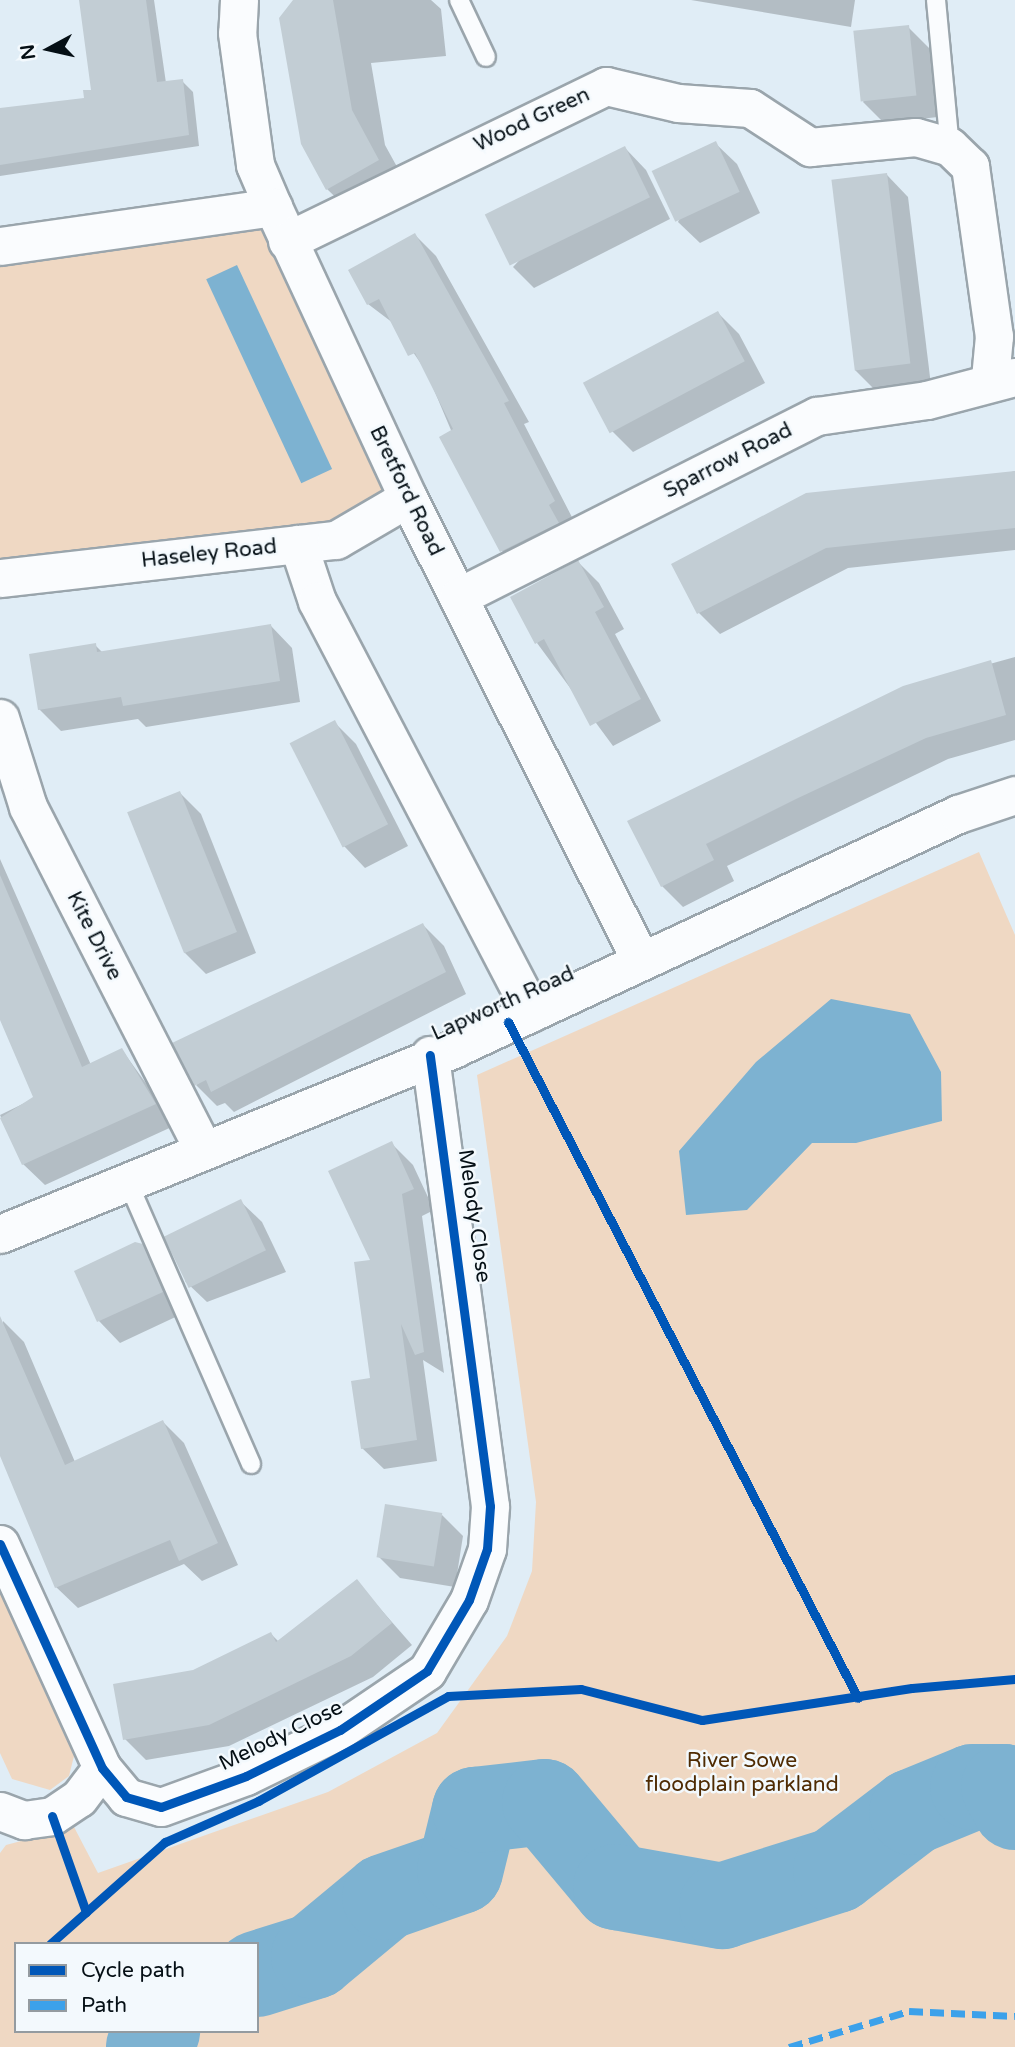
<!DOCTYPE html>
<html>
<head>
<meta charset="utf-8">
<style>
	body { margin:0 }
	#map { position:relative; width:1015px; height:2047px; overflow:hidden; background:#e0edf6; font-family:"Varela Round",sans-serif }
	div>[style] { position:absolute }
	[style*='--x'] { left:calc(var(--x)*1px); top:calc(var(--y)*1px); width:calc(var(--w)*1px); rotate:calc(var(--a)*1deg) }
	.green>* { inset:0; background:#efd8c3 }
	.water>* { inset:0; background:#7db2d1; transform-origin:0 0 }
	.shadow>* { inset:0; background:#0003 }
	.river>* { height:86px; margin:-43px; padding:0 43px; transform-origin:43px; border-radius:43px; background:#7db2d1 }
	.building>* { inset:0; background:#c2cdd4; transform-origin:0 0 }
	.roads { filter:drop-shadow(2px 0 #9aa5ac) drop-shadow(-2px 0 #9aa5ac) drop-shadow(0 2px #9aa5ac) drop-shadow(0 -2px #9aa5ac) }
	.lane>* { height:18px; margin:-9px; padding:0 9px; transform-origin:9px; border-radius:9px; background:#fafcfe }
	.street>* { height:37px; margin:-18.5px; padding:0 18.5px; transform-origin:18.5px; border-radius:18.5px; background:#fafcfe }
	.quiet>* { height:7px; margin-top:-3.5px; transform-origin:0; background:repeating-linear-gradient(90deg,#3ca1ea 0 14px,transparent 0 21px) }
	.cycleway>* { height:9px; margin:-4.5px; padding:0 4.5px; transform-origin:4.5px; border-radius:4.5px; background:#0057b8 }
	span { translate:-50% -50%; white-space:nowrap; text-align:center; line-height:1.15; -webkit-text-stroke:5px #f3f9fd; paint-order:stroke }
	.street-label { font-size:21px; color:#050f15 }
	.park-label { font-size:21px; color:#4f2b03 }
	.legend { position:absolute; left:14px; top:1942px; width:245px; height:91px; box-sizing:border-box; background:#f3f9fd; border:2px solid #949ba0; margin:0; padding:9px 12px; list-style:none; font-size:21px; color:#050f15 }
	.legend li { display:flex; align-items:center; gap:14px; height:35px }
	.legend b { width:35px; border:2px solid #949ba0 }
	.north { position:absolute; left:14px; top:14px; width:70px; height:70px; -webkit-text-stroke:5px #f3f9fd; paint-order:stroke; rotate:262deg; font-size:19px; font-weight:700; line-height:28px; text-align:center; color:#050f15 }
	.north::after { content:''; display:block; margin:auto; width:24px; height:32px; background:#050f15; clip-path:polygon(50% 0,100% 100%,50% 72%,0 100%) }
</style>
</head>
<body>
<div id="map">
	<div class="green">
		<div style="clip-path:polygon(265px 220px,395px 490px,340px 520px,296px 530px,0 564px,0 252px)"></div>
		<div style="clip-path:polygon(evenodd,979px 852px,1015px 935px,1015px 2047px,0 2047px,0 1853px,6px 1845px,74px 1827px,98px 1873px,328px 1792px,437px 1733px,507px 1636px,532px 1571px,536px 1502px,477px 1075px,979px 852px,16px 1944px,257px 1944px,257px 2031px,16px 2031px,16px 1944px)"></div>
		<div style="clip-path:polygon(0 1592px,74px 1756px,69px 1776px,50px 1790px,12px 1779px,0 1753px)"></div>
	</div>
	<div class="water">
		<div style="left:237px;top:265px;width:225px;height:34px;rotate:65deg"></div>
		<div style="clip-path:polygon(831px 999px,910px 1014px,941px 1072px,942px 1121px,856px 1143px,812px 1143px,747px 1210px,686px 1215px,679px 1151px,756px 1062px)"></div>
	</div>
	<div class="shadow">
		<div style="clip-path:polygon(80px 0,154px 0,166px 83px,182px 81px,193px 92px,199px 146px,0 176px,0 110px,86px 100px,93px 91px)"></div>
		<div style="clip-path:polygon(296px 0,431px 0,441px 9px,446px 56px,371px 63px,385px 145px,412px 194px,361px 222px,327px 189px)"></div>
		<div style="clip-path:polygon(691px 0,855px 0,851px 27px)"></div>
		<div style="clip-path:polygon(908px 27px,930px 49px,938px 117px,884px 123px,863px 102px)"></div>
		<div style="clip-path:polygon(715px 143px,737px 164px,760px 213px,700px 243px,678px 222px)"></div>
		<div style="clip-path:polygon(625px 148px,646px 170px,670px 219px,534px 288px,513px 267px)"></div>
		<div style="clip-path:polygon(887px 175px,908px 197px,931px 385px,877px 392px,855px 370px)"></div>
		<div style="clip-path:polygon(415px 235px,436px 256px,529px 422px,524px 424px,575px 523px,523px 573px,502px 551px,426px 371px,393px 323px,368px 304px)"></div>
		<div style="clip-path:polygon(718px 313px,739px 334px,765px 383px,633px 452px,612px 431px)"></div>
		<div style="clip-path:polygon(1015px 471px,1015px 550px,848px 568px,720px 634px,699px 613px,673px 564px)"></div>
		<div style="clip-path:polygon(578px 562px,599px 583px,624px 629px,615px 634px,661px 721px,613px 746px,537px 643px)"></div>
		<div style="clip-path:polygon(271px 626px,292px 648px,300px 702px,146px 727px,138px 719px,61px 731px,39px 709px,95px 645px,103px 653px)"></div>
		<div style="clip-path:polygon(1015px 657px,1015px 740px,948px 759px,727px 866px,734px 881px,683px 907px,662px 886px,630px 822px,903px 688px)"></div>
		<div style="clip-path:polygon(335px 723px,356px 744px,408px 846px,365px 868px,344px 846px,292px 745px)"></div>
		<div style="clip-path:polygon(180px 793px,201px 814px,256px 953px,206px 974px,185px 953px)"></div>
		<div style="clip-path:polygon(0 859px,91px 1065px,122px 1050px,176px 1125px,45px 1185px,23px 1164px,0 1115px,35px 1098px,0 1018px)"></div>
		<div style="clip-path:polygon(423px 925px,444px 946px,466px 994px,234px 1112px,225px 1103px,217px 1106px,196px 1085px)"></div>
		<div style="clip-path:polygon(391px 1143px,413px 1165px,434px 1210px,422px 1216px,444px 1373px,423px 1360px,437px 1461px,384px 1469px,362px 1448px,372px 1380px,373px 1261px)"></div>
		<div style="clip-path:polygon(240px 1201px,262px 1222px,286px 1272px,207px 1302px,185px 1281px)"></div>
		<div style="clip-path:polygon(142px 1246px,164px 1268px,184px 1313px,120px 1343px,99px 1321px,76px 1272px)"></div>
		<div style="clip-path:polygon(3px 1321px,24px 1342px,75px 1462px,163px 1422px,184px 1443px,238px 1565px,202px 1581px,184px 1564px,78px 1608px,56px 1587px,0 1453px)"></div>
		<div style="clip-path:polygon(442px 1515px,463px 1536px,455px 1587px,400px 1578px,378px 1556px)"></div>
		<div style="clip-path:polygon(356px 1581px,412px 1645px,373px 1677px,229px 1746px,146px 1760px,125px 1739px,193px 1672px,271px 1634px,279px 1642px)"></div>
	</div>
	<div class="river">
		<div style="--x:257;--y:1974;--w:60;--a:-17.5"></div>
		<div style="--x:314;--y:1956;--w:92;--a:-39.7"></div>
		<div style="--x:385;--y:1897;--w:79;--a:-19.1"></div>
		<div style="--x:460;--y:1871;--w:63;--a:-76.2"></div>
		<div style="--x:475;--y:1810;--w:70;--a:-6.5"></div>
		<div style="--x:545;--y:1802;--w:111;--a:50.1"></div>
		<div style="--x:616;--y:1887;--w:108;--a:10.2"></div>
		<div style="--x:722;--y:1906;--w:120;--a:-17.5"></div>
		<div style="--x:836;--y:1870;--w:96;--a:-37.3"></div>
		<div style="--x:912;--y:1812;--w:66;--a:-22.3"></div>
		<div style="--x:973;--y:1787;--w:31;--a:0"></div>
		<div style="--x:1004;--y:1787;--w:23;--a:61"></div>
		<div style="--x:149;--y:2047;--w:18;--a:-63"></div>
	</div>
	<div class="building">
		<div style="clip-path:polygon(79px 0,146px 0,157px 82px,183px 79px,189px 135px,0 165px,0 108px,84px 98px,83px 90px,91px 90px)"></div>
		<div style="clip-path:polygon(293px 0,333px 0,352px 110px,379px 160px,326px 190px,301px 144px,279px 18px)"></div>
		<div style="left:909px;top:25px;width:71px;height:56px;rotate:84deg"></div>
		<div style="left:716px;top:141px;width:56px;height:71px;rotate:65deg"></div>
		<div style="left:625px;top:146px;width:57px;height:156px;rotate:64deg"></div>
		<div style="left:887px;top:173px;width:192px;height:56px;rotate:83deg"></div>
		<div style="clip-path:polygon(415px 233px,509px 401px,504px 403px,555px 501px,549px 505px,559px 523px,500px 552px,439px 437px,453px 429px,415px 353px,408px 356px,379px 299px,367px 305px,348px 270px)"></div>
		<div style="left:718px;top:311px;width:57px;height:153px;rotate:62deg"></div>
		<div style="clip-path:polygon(1015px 471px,1015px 528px,826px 548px,697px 614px,671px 564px,806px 493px)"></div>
		<div style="clip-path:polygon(578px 560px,604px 607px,595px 612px,641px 699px,590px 726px,544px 639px,535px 644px,510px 597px)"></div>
		<div style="clip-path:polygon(271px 624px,280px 681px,123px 706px,121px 697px,38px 710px,29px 654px,96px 643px,97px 652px)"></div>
		<div style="clip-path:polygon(991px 660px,1006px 715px,926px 738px,796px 799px,706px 844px,714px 860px,661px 887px,627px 821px,903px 686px)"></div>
		<div style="left:335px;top:720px;width:117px;height:51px;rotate:63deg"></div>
		<div style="left:180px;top:791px;width:152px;height:57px;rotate:68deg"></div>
		<div style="clip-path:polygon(0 875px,82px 1067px,122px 1048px,156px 1104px,22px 1165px,0 1118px,33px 1097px,0 1020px)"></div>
		<div style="clip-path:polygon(423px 923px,446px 972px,211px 1092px,206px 1080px,194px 1086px,172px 1043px)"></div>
		<div style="clip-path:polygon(392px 1141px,414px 1189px,402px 1194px,424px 1352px,415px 1355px,401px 1324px,417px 1440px,361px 1449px,351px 1381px,370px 1378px,354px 1262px,370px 1260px,328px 1171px)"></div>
		<div style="left:241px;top:1199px;width:57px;height:86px;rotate:64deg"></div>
		<div style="clip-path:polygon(135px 1242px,143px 1244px,163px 1292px,97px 1322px,74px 1271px)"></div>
		<div style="clip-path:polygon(0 1316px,65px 1465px,163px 1420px,218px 1543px,179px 1561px,170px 1540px,55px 1588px,0 1456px)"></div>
		<div style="left:385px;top:1504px;width:58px;height:54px;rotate:9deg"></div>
		<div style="clip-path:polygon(357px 1579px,392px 1623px,351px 1656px,209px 1725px,123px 1740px,113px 1684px,193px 1670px,271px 1632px,276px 1642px)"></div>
	</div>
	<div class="roads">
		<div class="lane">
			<div style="--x:459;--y:0;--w:63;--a:64.7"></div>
			<div style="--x:936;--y:0;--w:148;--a:84.6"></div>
			<div style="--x:127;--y:1180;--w:310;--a:66.4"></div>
		</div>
		<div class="street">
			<div style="--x:239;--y:0;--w:33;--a:93"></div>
			<div style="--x:237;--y:33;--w:133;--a:82.2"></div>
			<div style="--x:255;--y:165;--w:46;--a:66.8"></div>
			<div style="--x:273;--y:207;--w:321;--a:65.1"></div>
			<div style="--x:408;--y:498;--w:518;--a:63.29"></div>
			<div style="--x:287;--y:241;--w:355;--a:-25.9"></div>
			<div style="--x:606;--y:86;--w:74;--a:13.3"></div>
			<div style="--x:678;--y:103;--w:72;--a:4"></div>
			<div style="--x:750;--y:108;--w:72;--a:33"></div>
			<div style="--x:810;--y:147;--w:106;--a:-5.4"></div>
			<div style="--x:916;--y:137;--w:35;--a:16"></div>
			<div style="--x:950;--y:147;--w:28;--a:44"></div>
			<div style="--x:970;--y:166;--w:172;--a:82"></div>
			<div style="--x:994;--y:336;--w:42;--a:95.4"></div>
			<div style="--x:0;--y:246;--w:276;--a:-8.1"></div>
			<div style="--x:298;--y:544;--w:60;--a:71.6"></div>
			<div style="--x:317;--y:601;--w:464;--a:62.4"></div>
			<div style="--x:0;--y:578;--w:338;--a:-6.5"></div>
			<div style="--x:336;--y:540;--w:83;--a:-30.3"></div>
			<div style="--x:458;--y:597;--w:402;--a:-26.8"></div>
			<div style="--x:817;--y:416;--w:111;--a:-8.3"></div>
			<div style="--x:927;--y:400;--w:90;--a:-14.8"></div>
			<div style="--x:0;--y:718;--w:93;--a:72.5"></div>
			<div style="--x:28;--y:807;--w:382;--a:62.9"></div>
			<div style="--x:0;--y:1234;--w:492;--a:-22.2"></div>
			<div style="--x:455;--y:1048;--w:555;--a:-24.95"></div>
			<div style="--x:958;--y:814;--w:60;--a:-18.4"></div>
			<div style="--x:0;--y:1544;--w:246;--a:65.5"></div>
			<div style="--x:102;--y:1768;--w:38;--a:50"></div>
			<div style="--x:126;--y:1797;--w:36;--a:16"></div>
			<div style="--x:161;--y:1807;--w:90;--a:-20"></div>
			<div style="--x:246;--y:1776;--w:105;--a:-26.1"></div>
			<div style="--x:340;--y:1730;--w:105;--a:-34.1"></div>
			<div style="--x:427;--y:1671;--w:82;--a:-59.4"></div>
			<div style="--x:469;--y:1600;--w:54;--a:-70.6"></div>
			<div style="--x:487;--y:1549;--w:43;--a:-86"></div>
			<div style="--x:490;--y:1506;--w:455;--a:-97.6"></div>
			<div style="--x:0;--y:1811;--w:26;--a:21"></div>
			<div style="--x:24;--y:1820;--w:28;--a:-8"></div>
			<div style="--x:52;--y:1816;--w:32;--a:-34"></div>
			<div style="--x:79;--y:1798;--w:38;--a:-53"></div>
		</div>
	</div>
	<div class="quiet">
		<div style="--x:789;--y:2047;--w:125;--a:-16.7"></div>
		<div style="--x:909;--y:2011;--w:106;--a:2.7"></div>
	</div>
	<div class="cycleway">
		<div style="--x:508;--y:1022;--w:761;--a:62.63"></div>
		<div style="--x:0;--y:1544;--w:246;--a:65.5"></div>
		<div style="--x:102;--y:1768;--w:38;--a:50"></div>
		<div style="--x:126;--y:1797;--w:36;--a:16"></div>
		<div style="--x:161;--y:1807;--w:90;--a:-20"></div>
		<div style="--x:246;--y:1776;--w:105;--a:-26.1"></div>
		<div style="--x:340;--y:1730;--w:105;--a:-34.1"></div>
		<div style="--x:427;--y:1671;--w:82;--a:-59.4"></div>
		<div style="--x:469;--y:1600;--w:54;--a:-70.6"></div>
		<div style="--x:487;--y:1549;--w:43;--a:-86"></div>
		<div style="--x:490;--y:1506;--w:455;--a:-97.6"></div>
		<div style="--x:52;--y:1816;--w:102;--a:70.5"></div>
		<div style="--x:50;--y:1944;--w:154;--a:-41.6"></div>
		<div style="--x:165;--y:1842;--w:102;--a:-23.8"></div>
		<div style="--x:258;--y:1801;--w:217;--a:-28.9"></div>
		<div style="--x:448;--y:1696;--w:133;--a:-3"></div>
		<div style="--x:581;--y:1689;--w:125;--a:14.4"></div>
		<div style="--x:702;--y:1720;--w:212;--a:-8.7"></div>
		<div style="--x:912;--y:1688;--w:103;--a:-5"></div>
	</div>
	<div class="street-label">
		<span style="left:532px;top:120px;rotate:-25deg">Wood Green</span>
		<span style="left:728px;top:461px;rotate:-27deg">Sparrow Road</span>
		<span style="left:406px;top:491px;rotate:64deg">Bretford Road</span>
		<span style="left:209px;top:554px;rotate:-6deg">Haseley Road</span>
		<span style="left:94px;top:936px;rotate:63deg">Kite Drive</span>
		<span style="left:503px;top:1004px;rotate:-24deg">Lapworth Road</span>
		<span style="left:474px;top:1216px;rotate:82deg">Melody Close</span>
		<span style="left:281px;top:1736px;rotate:-26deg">Melody Close</span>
	</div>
	<div class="park-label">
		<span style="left:742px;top:1773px">River Sowe<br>floodplain parkland</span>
	</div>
	<ul class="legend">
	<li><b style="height:9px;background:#0057b8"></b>Cycle path</li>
	<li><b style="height:9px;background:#3ca1ea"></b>Path</li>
	</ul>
	<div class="north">N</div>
</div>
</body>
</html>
